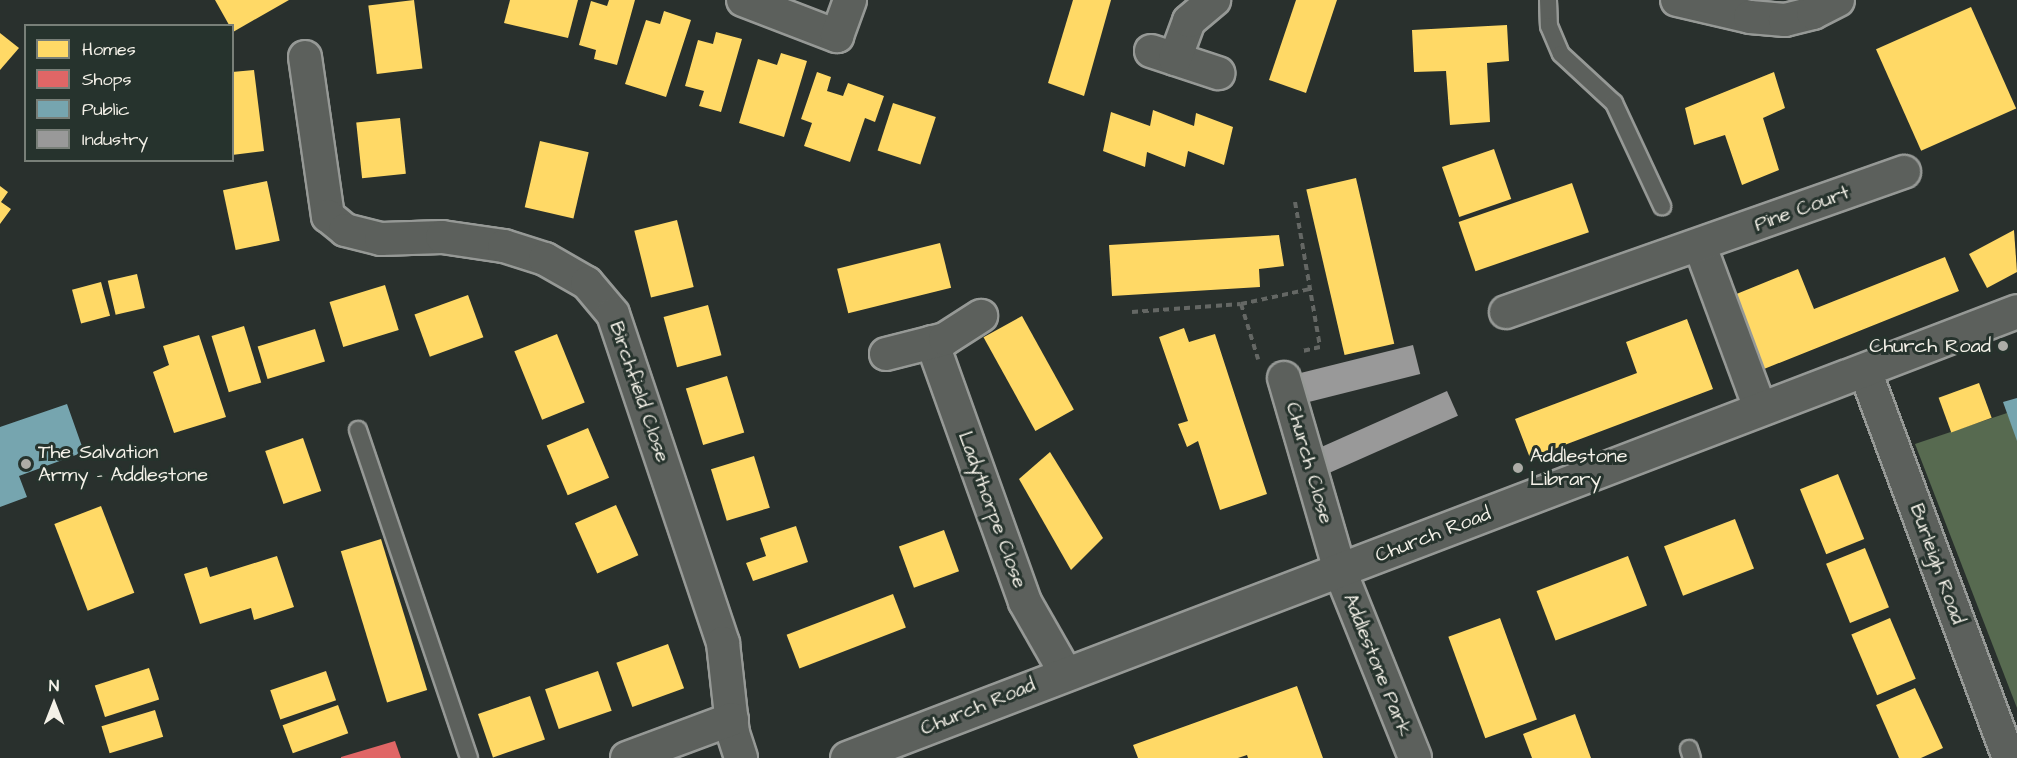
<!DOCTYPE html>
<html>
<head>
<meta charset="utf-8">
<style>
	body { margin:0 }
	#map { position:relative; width:2017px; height:758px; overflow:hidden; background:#29302d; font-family:"Architects Daughter",sans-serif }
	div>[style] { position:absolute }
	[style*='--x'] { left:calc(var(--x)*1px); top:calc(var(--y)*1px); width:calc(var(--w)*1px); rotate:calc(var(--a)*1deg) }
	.green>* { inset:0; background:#576a50 }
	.homes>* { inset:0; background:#ffd966; transform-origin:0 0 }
	.shops>* { inset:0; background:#e06666 }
	.public>* { inset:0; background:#76a5af }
	.industry>* { inset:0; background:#999; transform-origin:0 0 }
	.path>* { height:4px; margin-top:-2px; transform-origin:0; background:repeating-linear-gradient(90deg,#646764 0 6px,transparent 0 10.5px) }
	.roads { filter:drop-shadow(2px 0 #969996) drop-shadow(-2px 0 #969996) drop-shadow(0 2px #969996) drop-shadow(0 -2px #969996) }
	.lane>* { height:16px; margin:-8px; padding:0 8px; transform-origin:8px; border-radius:8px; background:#5c605c }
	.street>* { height:32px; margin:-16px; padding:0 16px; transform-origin:16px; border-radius:16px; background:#5c605c }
	.secondary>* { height:33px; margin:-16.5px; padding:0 16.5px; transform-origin:16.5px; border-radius:16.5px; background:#5c605c }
	.dots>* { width:16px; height:16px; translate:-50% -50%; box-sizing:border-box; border:3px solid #26332d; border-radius:50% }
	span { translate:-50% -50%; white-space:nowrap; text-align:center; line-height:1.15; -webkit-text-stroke:6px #26332d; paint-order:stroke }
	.street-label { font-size:20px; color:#f4f1e8 }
	.poi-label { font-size:20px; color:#f4f1e8 }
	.right { translate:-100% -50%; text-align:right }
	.left { translate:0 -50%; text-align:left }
	.legend { position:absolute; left:24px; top:24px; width:210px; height:138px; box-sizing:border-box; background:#26332d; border:2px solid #787f78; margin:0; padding:8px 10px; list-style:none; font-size:18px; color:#f4f1e8 }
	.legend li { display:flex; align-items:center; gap:12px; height:30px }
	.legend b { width:30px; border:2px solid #787f78 }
	.north { position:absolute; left:24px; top:674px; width:60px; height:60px; -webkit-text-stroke:4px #26332d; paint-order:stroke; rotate:0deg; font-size:16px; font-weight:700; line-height:24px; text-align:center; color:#f4f1e8 }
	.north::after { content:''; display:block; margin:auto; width:21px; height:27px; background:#f4f1e8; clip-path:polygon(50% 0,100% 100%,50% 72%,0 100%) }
</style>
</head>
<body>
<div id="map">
	<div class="green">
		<div style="clip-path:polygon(2007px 413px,2017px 437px,2017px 708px,1915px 444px)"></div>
	</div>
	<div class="homes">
		<div style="clip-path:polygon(215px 0,289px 0,233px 32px)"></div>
		<div style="left:414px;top:0;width:69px;height:46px;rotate:83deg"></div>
		<div style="clip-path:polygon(510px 0,578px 0,568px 38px,504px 23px)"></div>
		<div style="clip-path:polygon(609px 0,635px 0,617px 65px,594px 59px,596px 50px,579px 45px,591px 1px,607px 6px)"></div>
		<div style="clip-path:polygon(1073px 0,1111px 0,1084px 96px,1048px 83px)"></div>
		<div style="clip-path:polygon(1296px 0,1337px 0,1306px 93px,1269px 80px)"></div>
		<div style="left:1971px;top:7px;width:111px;height:104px;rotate:66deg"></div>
		<div style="clip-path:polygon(664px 11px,691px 20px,666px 97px,625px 84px,646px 20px,660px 24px)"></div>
		<div style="clip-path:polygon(1507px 25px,1509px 61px,1487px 63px,1490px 122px,1450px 125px,1446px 71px,1414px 72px,1412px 30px)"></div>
		<div style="clip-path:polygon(716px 32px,742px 39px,721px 112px,699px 106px,704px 91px,685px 86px,698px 40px,713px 44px)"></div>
		<div style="clip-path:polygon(0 33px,19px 48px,0 70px)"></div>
		<div style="clip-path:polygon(781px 53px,807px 61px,784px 137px,739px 123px,758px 59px,777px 65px)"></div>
		<div style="clip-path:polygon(254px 70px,264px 151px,232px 155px,232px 72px)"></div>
		<div style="clip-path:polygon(817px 72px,831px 77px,827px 91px,843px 96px,848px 83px,884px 96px,875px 122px,865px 118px,850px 162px,804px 146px,812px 123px,801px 119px)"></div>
		<div style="clip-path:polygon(1774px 72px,1785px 108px,1763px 118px,1779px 170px,1742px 185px,1725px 135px,1694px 145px,1685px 108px)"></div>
		<div style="left:893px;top:103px;width:45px;height:50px;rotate:18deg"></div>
		<div style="clip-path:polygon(1153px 110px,1194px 126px,1196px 113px,1233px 127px,1224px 165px,1188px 151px,1185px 167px,1147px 152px,1145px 167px,1103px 151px,1111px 112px,1150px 126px)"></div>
		<div style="left:400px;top:118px;width:56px;height:44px;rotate:84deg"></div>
		<div style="left:540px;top:141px;width:50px;height:68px;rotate:13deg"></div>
		<div style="left:1494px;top:149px;width:53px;height:55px;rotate:71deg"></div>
		<div style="left:1356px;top:178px;width:170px;height:51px;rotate:77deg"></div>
		<div style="left:267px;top:181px;width:61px;height:45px;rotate:78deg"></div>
		<div style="left:1572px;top:183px;width:52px;height:120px;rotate:71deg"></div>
		<div style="clip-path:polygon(0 186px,8px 192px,1px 202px,11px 209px,0 224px)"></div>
		<div style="left:677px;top:220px;width:69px;height:44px;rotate:76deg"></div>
		<div style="clip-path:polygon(2014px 230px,2017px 272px,1987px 288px,1969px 254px)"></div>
		<div style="clip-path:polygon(1279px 235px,1284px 266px,1259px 269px,1260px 287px,1112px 296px,1109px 245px)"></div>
		<div style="left:940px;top:243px;width:46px;height:106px;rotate:76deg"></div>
		<div style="clip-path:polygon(1945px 257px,1959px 291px,1764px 369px,1734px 295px,1798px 269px,1814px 309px)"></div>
		<div style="left:137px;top:274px;width:35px;height:30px;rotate:77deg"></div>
		<div style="left:101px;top:282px;width:35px;height:30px;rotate:75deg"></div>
		<div style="left:385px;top:285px;width:47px;height:58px;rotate:73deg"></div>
		<div style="left:468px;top:295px;width:45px;height:57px;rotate:70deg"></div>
		<div style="left:708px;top:305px;width:52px;height:46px;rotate:75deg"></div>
		<div style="left:1022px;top:316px;width:107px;height:44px;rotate:61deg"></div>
		<div style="clip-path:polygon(1687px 319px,1713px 389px,1530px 458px,1515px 419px,1637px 373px,1626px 342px)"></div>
		<div style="left:244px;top:326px;width:59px;height:34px;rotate:73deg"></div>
		<div style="clip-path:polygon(1184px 328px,1189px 342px,1215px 334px,1267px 494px,1220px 510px,1198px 441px,1187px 447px,1178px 424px,1188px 421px,1159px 337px)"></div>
		<div style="left:315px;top:329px;width:34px;height:60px;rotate:73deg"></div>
		<div style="left:557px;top:334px;width:74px;height:46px;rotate:68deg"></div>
		<div style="clip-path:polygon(199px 335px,226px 417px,174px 433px,153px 372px,169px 365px,163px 346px)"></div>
		<div style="left:727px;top:376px;width:59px;height:43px;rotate:73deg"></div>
		<div style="left:1979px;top:383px;width:37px;height:43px;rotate:70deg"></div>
		<div style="left:588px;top:428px;width:54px;height:45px;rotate:67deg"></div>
		<div style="left:303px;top:438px;width:56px;height:40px;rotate:71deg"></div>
		<div style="clip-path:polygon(1050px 452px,1103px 538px,1071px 570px,1019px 479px)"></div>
		<div style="left:754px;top:456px;width:54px;height:45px;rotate:73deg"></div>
		<div style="left:1838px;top:474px;width:70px;height:41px;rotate:68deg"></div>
		<div style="left:616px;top:505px;width:55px;height:45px;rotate:66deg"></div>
		<div style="left:101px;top:506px;width:93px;height:50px;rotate:69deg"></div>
		<div style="left:1735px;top:519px;width:53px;height:76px;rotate:69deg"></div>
		<div style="clip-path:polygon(796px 526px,808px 562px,753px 581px,746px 563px,766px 556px,760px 538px)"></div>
		<div style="left:944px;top:530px;width:44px;height:48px;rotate:70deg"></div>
		<div style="left:381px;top:539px;width:158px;height:42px;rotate:73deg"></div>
		<div style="left:1865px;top:548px;width:64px;height:42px;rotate:68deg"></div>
		<div style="clip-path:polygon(277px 556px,294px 607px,254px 620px,251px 608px,200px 624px,184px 574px,207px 567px,210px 577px)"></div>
		<div style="left:1628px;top:556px;width:53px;height:98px;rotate:69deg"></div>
		<div style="left:893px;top:594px;width:36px;height:114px;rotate:69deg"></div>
		<div style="left:1500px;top:618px;width:108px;height:55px;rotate:70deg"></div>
		<div style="left:1890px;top:618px;width:66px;height:42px;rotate:67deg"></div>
		<div style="left:668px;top:644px;width:47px;height:55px;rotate:70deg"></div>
		<div style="left:149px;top:668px;width:33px;height:57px;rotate:72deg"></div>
		<div style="left:326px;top:671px;width:31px;height:59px;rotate:71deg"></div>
		<div style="left:598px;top:671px;width:42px;height:56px;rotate:71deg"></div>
		<div style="clip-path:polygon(1297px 686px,1323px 758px,1248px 758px,1247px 755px,1238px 758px,1138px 758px,1133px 745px)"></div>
		<div style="clip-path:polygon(1915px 688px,1943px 748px,1921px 758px,1899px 758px,1876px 705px)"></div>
		<div style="left:530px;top:696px;width:46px;height:55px;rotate:71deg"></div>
		<div style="left:338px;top:705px;width:30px;height:59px;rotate:70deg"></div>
		<div style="left:155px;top:710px;width:28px;height:56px;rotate:73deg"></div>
		<div style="clip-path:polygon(1575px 714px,1591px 758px,1532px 758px,1523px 734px)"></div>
	</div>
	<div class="shops">
		<div style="clip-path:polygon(395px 741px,401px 758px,341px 758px,341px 757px)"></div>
	</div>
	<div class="public">
		<div style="clip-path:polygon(2017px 398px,2017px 441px,2003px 402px)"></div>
		<div style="clip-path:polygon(67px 404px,84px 452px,19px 476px,27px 497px,0 507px,0 427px)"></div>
	</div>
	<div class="industry">
		<div style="left:1413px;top:345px;width:30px;height:118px;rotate:76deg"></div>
		<div style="left:1447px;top:391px;width:27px;height:140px;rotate:66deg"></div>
	</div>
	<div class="path">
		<div style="--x:1295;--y:202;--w:147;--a:80.2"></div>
		<div style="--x:1320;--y:347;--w:18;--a:167"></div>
		<div style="--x:1241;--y:304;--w:71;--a:-12.3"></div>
		<div style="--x:1132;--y:312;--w:109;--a:-4.2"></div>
		<div style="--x:1241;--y:304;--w:58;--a:72.8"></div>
	</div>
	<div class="roads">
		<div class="lane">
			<div style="--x:1548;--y:0;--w:26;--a:88"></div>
			<div style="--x:1549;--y:26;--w:30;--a:67"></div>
			<div style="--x:1561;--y:54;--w:72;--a:42.8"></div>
			<div style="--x:1614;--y:103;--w:114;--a:65"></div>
			<div style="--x:358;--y:430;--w:346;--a:71.3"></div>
			<div style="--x:1689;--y:749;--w:9;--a:72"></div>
		</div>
		<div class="street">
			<div style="--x:743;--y:0;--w:101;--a:21"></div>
			<div style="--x:837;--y:36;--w:38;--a:-70"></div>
			<div style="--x:1677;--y:0;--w:75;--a:13.1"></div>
			<div style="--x:1750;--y:17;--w:35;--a:5"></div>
			<div style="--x:1785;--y:20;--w:29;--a:-14"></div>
			<div style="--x:1813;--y:13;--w:28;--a:-27"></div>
			<div style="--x:1151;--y:51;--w:71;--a:18.2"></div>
			<div style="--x:305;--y:57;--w:161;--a:81.8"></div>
			<div style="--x:328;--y:216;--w:22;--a:39"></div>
			<div style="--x:345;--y:230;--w:37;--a:14"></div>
			<div style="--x:381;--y:239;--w:61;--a:-1.9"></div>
			<div style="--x:442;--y:237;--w:63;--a:8.3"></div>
			<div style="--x:504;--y:246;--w:43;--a:17.6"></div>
			<div style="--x:545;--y:259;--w:48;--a:29.7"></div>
			<div style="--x:587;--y:283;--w:40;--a:50"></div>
			<div style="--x:613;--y:314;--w:347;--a:71.5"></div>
			<div style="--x:723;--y:643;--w:91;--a:83.7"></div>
			<div style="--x:733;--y:733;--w:26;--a:72"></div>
			<div style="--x:1175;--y:59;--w:40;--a:-69.8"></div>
			<div style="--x:1189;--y:21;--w:33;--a:-40"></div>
			<div style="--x:1700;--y:246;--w:173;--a:69.7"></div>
			<div style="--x:1506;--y:312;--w:422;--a:-19.4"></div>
			<div style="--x:932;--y:342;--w:276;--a:70.3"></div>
			<div style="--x:1025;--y:602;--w:81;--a:60.3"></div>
			<div style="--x:886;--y:354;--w:61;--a:-14.3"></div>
			<div style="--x:945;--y:339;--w:43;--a:-32.6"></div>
			<div style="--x:1865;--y:371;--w:413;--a:69.6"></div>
			<div style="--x:1284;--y:378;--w:201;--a:73.8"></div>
			<div style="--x:1340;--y:571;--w:201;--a:68.1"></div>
			<div style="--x:627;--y:758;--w:112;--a:-20.4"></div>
		</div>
		<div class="secondary">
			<div style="--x:847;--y:758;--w:1252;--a:-20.91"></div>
		</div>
	</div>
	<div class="dots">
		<div style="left:2003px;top:346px;background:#adada7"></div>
		<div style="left:26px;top:464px;background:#adada7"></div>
		<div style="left:1518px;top:468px;background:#adada7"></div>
	</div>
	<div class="street-label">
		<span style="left:1802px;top:209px;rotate:-20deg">Pine Court</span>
		<span style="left:639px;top:392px;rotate:71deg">Birchfield Close</span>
		<span style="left:1309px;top:463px;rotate:74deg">Church Close</span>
		<span style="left:992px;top:510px;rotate:70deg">Ladythorpe Close</span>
		<span style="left:1433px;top:535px;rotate:-21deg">Church Road</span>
		<span style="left:1937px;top:564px;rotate:70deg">Burleigh Road</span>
		<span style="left:1377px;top:665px;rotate:68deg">Addlestone Park</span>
		<span style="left:978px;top:707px;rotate:-22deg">Church Road</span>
	</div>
	<div class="poi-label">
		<span class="right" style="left:1991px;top:346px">Church Road</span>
		<span class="left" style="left:38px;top:464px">The Salvation<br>Army - Addlestone</span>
		<span class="left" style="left:1530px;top:468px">Addlestone<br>Library</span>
	</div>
	<ul class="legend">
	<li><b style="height:16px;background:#ffd966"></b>Homes</li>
	<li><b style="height:16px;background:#e06666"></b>Shops</li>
	<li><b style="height:16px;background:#76a5af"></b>Public</li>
	<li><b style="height:16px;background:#999"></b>Industry</li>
	</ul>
	<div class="north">N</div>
</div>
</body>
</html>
